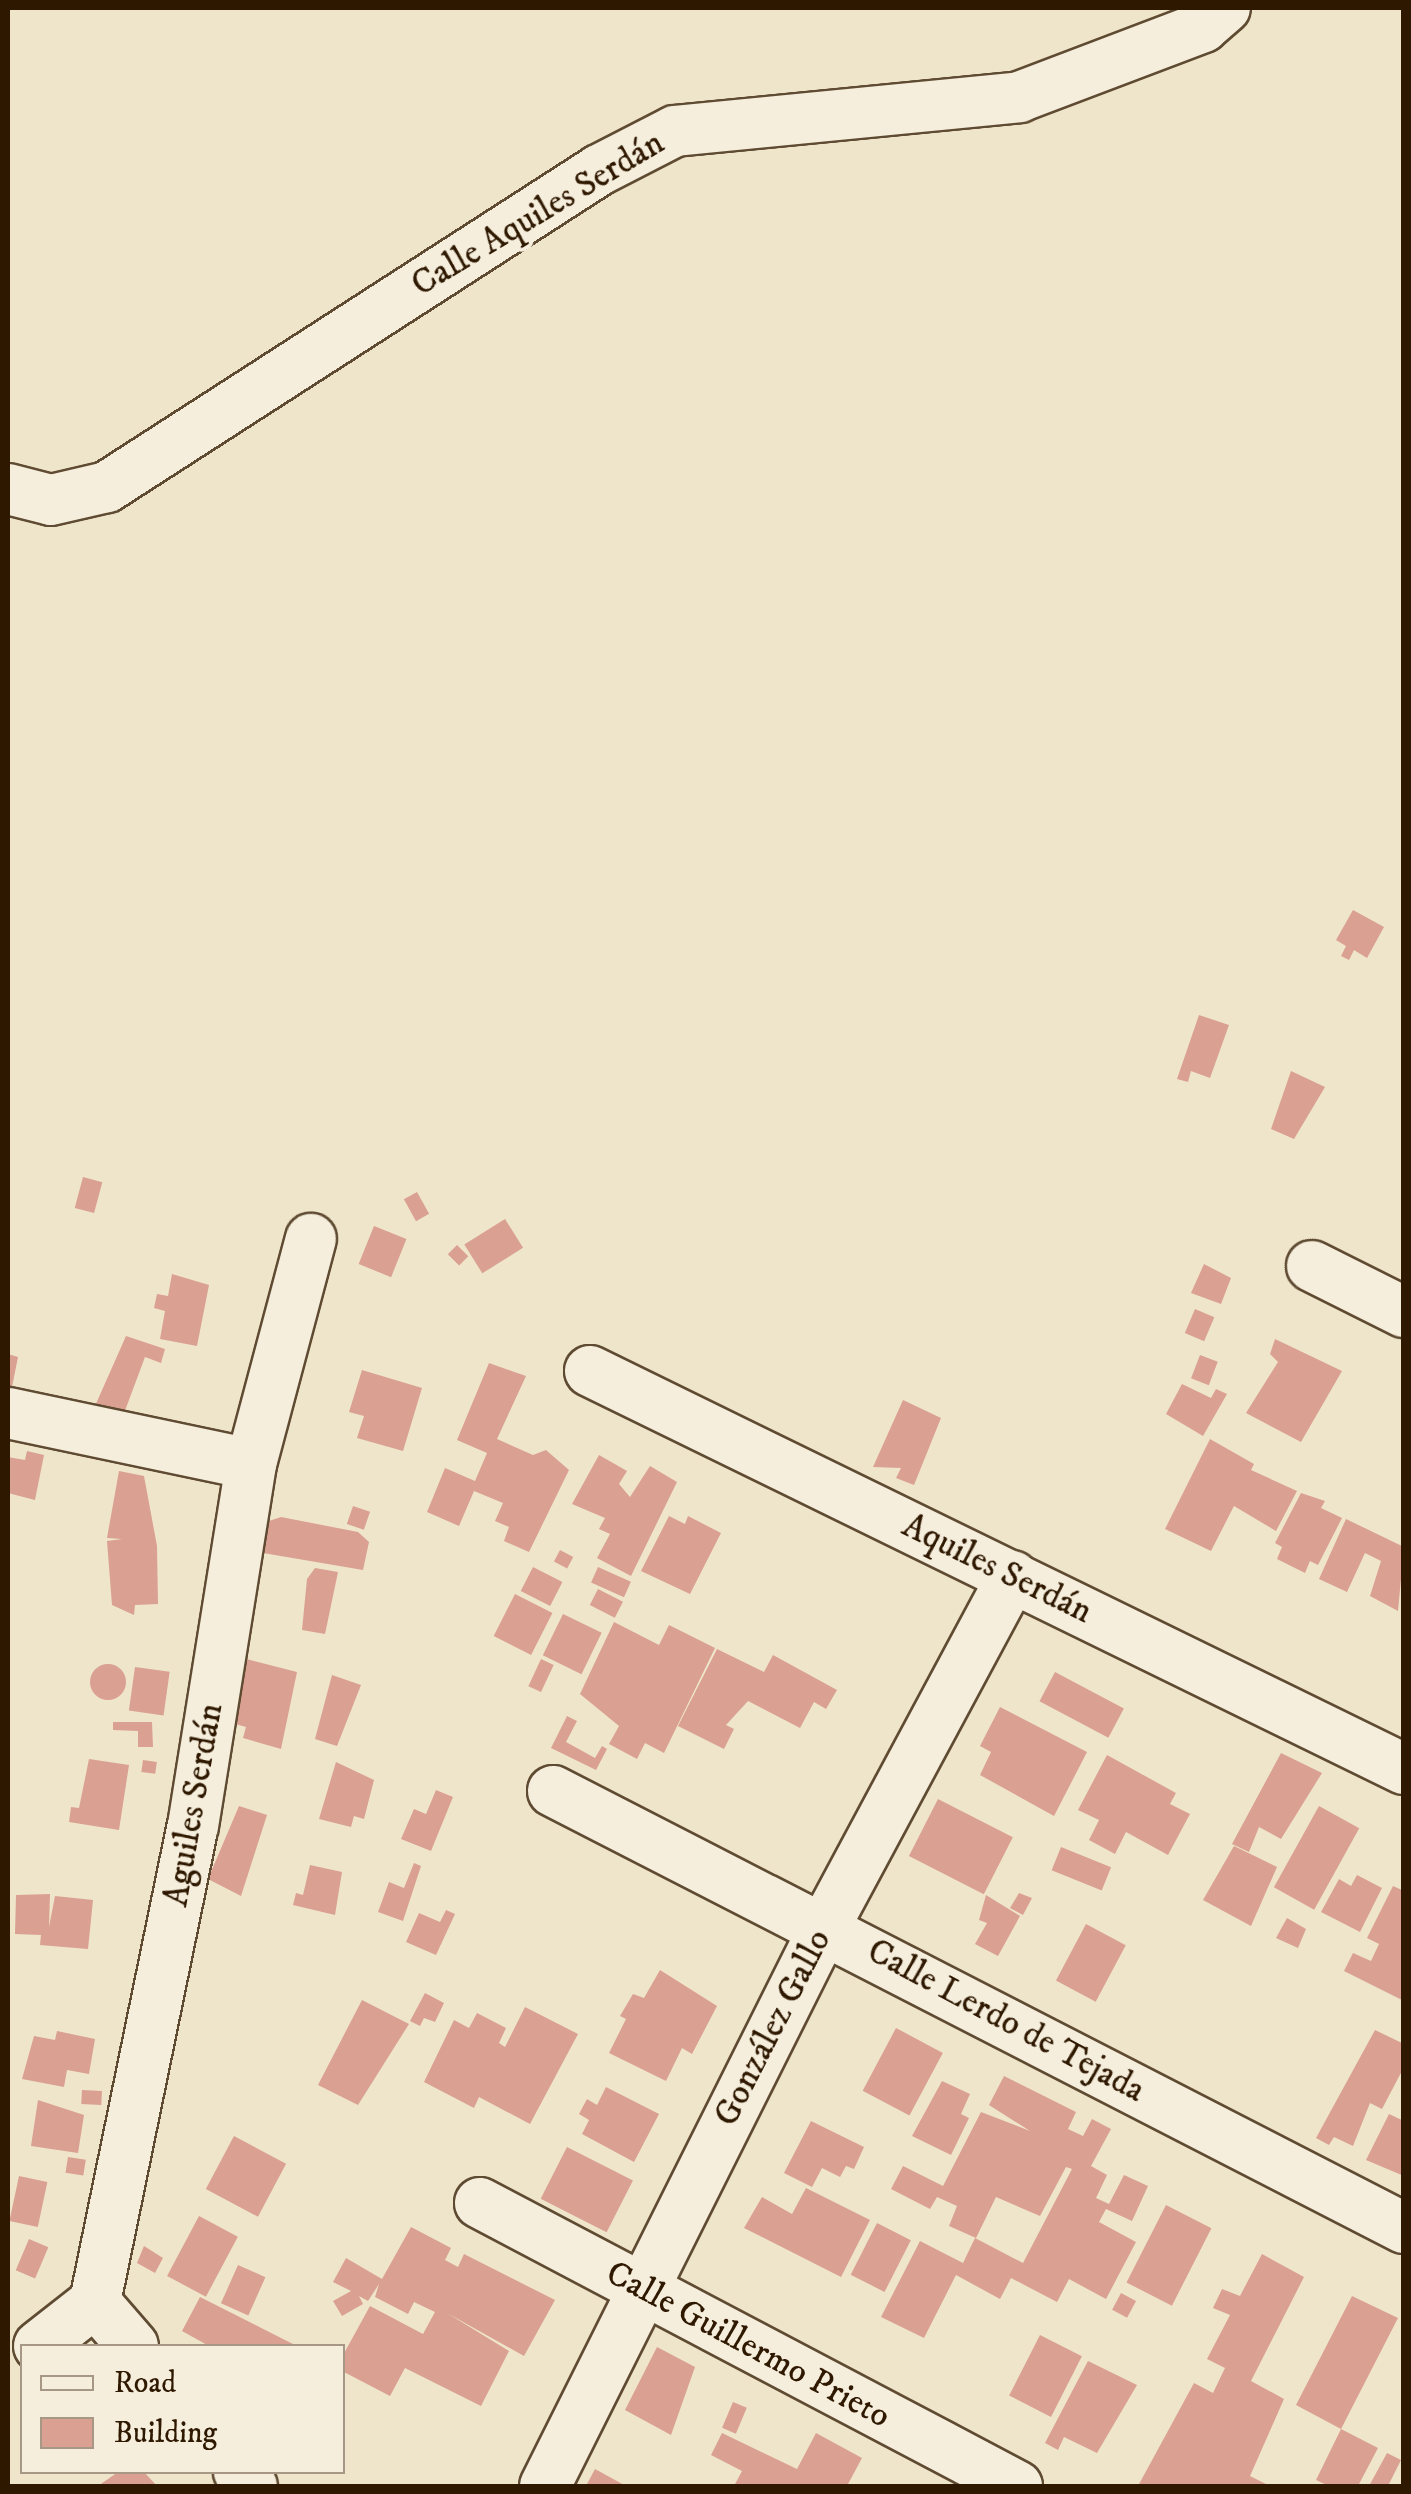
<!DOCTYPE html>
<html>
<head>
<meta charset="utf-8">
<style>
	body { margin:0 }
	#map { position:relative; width:1411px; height:2494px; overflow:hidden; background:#efe5ca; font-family:"IM FELL DW Pica",serif }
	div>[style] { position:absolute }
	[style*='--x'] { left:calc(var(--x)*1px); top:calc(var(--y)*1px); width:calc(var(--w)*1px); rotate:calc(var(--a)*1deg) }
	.building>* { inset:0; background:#daa092; transform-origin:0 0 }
	.round { border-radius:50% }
	.roads { filter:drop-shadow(2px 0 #5f4b32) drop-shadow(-2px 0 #5f4b32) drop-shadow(0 2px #5f4b32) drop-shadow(0 -2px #5f4b32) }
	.street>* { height:50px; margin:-25px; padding:0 25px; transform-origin:25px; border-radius:25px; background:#f5eedd }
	span { translate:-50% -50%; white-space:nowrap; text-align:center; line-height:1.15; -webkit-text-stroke:8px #f5eedd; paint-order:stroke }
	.street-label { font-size:35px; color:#2f1800 }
	.frame { position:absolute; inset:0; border:10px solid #2f1800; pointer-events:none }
	.legend { position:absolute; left:20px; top:2344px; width:325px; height:130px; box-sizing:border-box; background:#f5eedd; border:2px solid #a69885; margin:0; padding:12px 18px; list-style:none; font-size:30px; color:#2f1800 }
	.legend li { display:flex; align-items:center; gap:20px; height:50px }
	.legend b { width:50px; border:2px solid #a69885 }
</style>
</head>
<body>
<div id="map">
	<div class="building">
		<div style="clip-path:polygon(1353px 910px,1384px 927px,1367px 958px,1354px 950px,1349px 960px,1341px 956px,1346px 946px,1336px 940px)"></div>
		<div style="clip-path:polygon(1199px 1015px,1229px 1025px,1210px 1078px,1191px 1071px,1188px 1082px,1177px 1079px)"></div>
		<div style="clip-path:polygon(1291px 1071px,1325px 1087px,1294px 1139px,1271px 1129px)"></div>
		<div style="left:83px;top:1177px;width:20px;height:32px;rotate:15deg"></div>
		<div style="left:417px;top:1192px;width:25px;height:15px;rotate:61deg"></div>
		<div style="left:505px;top:1219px;width:34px;height:48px;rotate:58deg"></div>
		<div style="left:374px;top:1226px;width:35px;height:41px;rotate:22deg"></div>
		<div style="left:457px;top:1245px;width:16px;height:13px;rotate:45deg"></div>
		<div style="clip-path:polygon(1204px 1264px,1231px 1278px,1221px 1304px,1191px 1293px)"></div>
		<div style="clip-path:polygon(172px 1274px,209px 1285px,197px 1346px,160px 1339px,165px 1311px,154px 1308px,157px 1294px,168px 1296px)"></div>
		<div style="left:1195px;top:1309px;width:21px;height:26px;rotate:23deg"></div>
		<div style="clip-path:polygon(126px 1336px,165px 1349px,161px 1363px,145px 1357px,123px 1416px,95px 1406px)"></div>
		<div style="clip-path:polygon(1275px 1339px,1342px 1371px,1301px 1442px,1246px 1413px,1278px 1362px,1270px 1354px)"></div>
		<div style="clip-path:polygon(8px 1354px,18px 1357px,12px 1387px,8px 1387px)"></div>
		<div style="left:1200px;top:1355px;width:19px;height:25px;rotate:21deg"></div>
		<div style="clip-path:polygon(489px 1363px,526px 1376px,497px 1439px,533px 1455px,546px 1450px,569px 1470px,529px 1552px,504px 1541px,509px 1527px,495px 1521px,503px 1503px,474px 1491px,459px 1526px,427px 1512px,445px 1468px,475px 1481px,487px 1453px,457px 1440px)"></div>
		<div style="clip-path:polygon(362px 1370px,422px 1388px,403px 1451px,357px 1438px,364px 1416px,349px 1412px)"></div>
		<div style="clip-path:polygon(1182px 1384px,1211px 1398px,1216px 1389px,1227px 1394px,1203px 1436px,1166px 1414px)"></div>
		<div style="clip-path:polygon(903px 1400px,941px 1418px,914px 1485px,896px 1478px,901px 1468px,873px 1467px)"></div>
		<div style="clip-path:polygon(1210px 1439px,1254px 1464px,1251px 1470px,1297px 1491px,1276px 1531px,1234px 1506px,1211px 1551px,1165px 1529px)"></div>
		<div style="clip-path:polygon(27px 1451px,44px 1455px,35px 1500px,8px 1493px,8px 1457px,25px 1460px)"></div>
		<div style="clip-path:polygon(599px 1455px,627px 1471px,619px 1484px,630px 1497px,650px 1466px,677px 1482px,631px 1576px,597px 1558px,610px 1534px,599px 1529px,605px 1518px,572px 1504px)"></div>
		<div style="clip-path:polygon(119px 1471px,144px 1476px,157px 1546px,158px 1604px,135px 1605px,134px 1615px,112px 1605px,107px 1541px,122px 1539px,107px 1538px)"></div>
		<div style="clip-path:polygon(1301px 1493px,1325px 1501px,1321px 1508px,1342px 1518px,1318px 1565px,1310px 1561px,1305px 1573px,1277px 1559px,1282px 1547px,1275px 1543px)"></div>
		<div style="left:353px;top:1506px;width:18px;height:19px;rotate:19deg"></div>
		<div style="clip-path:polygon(669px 1516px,685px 1524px,688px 1516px,721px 1533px,690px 1594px,641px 1571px)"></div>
		<div style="clip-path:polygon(281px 1517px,358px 1532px,369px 1542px,363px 1570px,263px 1553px,269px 1521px)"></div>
		<div style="clip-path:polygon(1346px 1519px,1404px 1547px,1398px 1611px,1370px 1596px,1381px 1561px,1365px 1553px,1347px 1592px,1319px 1579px)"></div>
		<div style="left:560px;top:1550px;width:15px;height:13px;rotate:28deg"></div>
		<div style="left:533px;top:1567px;width:33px;height:27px;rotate:27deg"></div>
		<div style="left:598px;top:1567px;width:36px;height:17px;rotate:24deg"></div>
		<div style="clip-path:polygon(315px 1568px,338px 1572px,325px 1634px,302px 1630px,307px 1579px)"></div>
		<div style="left:598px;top:1589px;width:28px;height:18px;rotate:27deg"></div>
		<div style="left:515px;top:1594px;width:42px;height:47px;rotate:27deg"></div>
		<div style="left:563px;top:1614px;width:43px;height:46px;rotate:26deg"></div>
		<div style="clip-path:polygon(614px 1622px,659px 1645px,669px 1625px,715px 1648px,664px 1753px,645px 1743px,637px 1759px,609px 1744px,619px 1726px,580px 1694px)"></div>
		<div style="clip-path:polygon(717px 1649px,764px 1672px,773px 1655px,837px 1690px,826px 1709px,814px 1702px,800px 1728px,748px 1701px,726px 1725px,734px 1729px,724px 1749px,678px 1726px)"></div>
		<div style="clip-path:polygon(239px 1657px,297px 1672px,281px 1749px,243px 1738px,246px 1727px,221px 1720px)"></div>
		<div style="left:541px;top:1659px;width:14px;height:30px;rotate:25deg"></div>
		<div class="round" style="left:90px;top:1664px;width:36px;height:36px"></div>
		<div style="left:135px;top:1667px;width:35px;height:44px;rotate:8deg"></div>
		<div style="left:1055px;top:1672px;width:78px;height:33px;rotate:28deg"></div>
		<div style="clip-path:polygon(332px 1675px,361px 1685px,337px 1746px,315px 1739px)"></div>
		<div style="clip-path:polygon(1000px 1707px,1087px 1752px,1054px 1816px,980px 1775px,991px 1752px,980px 1746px)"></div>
		<div style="clip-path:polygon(567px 1716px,577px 1721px,566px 1742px,595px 1758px,602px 1746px,607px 1749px,596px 1770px,551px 1748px)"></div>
		<div style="clip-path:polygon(113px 1722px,152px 1722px,153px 1747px,138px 1747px,138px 1731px,113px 1730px)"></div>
		<div style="clip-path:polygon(1281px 1753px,1322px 1773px,1281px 1839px,1259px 1827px,1249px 1852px,1232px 1844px)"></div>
		<div style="clip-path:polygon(1107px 1755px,1176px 1793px,1170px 1804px,1190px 1814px,1168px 1855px,1126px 1832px,1115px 1854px,1089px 1840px,1099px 1820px,1078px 1810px)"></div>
		<div style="clip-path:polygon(89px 1759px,129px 1765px,119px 1830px,69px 1822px,71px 1807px,79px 1808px)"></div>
		<div style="left:143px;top:1760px;width:14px;height:12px;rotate:8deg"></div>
		<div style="clip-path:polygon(336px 1762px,374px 1780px,364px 1819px,354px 1816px,351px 1827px,319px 1819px)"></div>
		<div style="clip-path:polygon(436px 1790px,453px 1797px,431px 1851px,401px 1839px,414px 1809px,426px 1814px)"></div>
		<div style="left:938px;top:1799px;width:84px;height:64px;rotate:27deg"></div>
		<div style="clip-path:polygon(239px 1806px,267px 1815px,241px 1896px,208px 1879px)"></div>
		<div style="left:1319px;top:1806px;width:46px;height:93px;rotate:29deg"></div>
		<div style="clip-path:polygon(1234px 1846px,1277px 1867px,1251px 1926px,1203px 1900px)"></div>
		<div style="left:1061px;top:1847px;width:54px;height:25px;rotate:22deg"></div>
		<div style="clip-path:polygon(414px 1863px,421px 1866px,403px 1921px,378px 1912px,389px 1882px,404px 1888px)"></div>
		<div style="clip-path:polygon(310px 1865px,342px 1872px,335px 1915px,293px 1905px,296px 1893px,303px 1895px)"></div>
		<div style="clip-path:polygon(1357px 1875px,1382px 1888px,1360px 1932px,1321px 1912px,1339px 1879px,1351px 1886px)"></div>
		<div style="clip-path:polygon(1393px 1886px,1404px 1891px,1404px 2001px,1344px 1971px,1353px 1953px,1371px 1961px,1379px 1944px,1367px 1938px)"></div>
		<div style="clip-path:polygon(1019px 1893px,1032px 1898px,1023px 1915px,1010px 1908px)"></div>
		<div style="clip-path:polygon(50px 1894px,49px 1927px,55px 1896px,93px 1900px,88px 1949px,40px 1945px,41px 1935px,15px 1934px,16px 1895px)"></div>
		<div style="clip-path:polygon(986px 1895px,1020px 1916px,998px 1956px,975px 1944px,987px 1923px,979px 1920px)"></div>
		<div style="clip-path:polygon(446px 1910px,455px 1914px,436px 1955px,406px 1942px,419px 1913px,440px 1922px)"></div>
		<div style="clip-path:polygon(1287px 1918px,1306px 1929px,1298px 1948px,1276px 1938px)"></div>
		<div style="left:1086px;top:1924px;width:45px;height:64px;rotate:28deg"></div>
		<div style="clip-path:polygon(660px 1970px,717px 2006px,692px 2054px,682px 2048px,666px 2081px,609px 2053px,626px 2019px,620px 2016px,633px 1994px,644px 1998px)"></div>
		<div style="clip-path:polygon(425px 1993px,444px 2003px,435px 2022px,424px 2018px,420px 2026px,410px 2021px)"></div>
		<div style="clip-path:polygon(362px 2000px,409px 2024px,358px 2105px,318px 2085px)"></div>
		<div style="clip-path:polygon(525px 2007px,578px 2034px,530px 2124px,479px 2097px,474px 2108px,424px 2082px,454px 2020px,469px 2028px,477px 2013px,506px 2028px,499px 2043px,505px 2047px)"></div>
		<div style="left:896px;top:2028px;width:53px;height:71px;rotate:28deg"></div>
		<div style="clip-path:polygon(1375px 2030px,1404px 2044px,1404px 2067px,1382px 2109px,1370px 2103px,1353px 2146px,1334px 2137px,1329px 2145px,1316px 2138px)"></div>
		<div style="clip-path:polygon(57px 2031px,95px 2039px,89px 2074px,67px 2070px,64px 2087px,22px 2079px,34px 2036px,55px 2040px)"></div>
		<div style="clip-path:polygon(1004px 2076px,1076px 2112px,1068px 2129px,1083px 2136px,1092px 2119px,1111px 2129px,1091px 2166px,1107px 2175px,1096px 2198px,1109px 2204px,1124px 2175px,1148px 2186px,1132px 2221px,1106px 2209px,1099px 2222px,1136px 2242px,1106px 2299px,1069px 2279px,1057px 2302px,1011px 2278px,1000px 2299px,956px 2275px,924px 2338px,881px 2317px,920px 2241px,963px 2263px,975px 2238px,1023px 2263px,1072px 2169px,1066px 2167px,1040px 2216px,996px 2197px,976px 2238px,949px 2226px,957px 2206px,937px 2197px,930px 2209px,891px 2189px,903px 2166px,943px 2186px,981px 2112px,1030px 2131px,989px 2105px)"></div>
		<div style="clip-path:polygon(942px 2081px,970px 2094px,961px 2114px,969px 2118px,951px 2155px,912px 2136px)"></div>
		<div style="clip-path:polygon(606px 2087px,659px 2114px,634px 2162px,582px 2134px,589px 2120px,579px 2114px,587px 2099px,597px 2105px)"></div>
		<div style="left:82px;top:2090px;width:20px;height:14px;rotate:3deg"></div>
		<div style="clip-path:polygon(38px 2100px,84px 2115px,78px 2153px,31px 2146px)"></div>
		<div style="clip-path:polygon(1389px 2114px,1404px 2121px,1404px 2176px,1366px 2160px)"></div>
		<div style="clip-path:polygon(811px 2121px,864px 2147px,854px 2169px,846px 2166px,840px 2177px,822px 2168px,812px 2187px,784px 2173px)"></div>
		<div style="left:234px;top:2136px;width:59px;height:60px;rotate:28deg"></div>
		<div style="left:567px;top:2147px;width:74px;height:58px;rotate:27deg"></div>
		<div style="left:68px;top:2157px;width:18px;height:16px;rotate:9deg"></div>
		<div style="left:19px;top:2176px;width:29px;height:46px;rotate:12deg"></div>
		<div style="clip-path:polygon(806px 2188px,870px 2220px,841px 2277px,744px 2228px,762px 2197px,792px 2214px)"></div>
		<div style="left:1166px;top:2205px;width:51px;height:87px;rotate:27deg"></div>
		<div style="left:199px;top:2216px;width:44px;height:68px;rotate:28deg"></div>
		<div style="left:877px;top:2223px;width:38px;height:58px;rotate:27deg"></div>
		<div style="clip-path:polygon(411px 2227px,451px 2248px,445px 2260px,458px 2267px,464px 2254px,555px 2300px,524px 2356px,447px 2313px,509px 2351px,481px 2406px,405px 2368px,390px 2396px,342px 2371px,342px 2357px,370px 2306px,423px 2334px,435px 2312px,414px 2302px,408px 2314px,375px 2297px,379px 2284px,368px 2301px,359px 2296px,363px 2304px,342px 2316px,333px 2301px,351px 2291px,333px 2282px,346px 2258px,382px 2279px)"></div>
		<div style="left:29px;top:2239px;width:21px;height:34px;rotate:23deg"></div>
		<div style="clip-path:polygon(144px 2246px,163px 2258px,155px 2273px,137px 2263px)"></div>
		<div style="clip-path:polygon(1262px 2254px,1304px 2277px,1251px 2381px,1284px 2399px,1250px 2476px,1270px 2486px,1138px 2486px,1194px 2383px,1213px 2393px,1225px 2368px,1207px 2359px,1230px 2315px,1213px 2308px,1222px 2289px,1240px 2296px)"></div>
		<div style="left:238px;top:2265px;width:30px;height:42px;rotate:24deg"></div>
		<div style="left:1121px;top:2293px;width:17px;height:19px;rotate:28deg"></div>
		<div style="clip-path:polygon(1352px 2296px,1398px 2318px,1341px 2429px,1378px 2448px,1358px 2486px,1329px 2486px,1316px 2480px,1341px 2429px,1296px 2405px)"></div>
		<div style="clip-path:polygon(200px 2297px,281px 2338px,297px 2346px,209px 2346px,182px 2331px)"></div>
		<div style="left:1040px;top:2335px;width:47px;height:68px;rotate:27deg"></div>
		<div style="clip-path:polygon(657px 2347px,695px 2367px,671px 2435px,625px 2410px)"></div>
		<div style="clip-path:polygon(1088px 2361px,1137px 2385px,1097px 2453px,1064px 2437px,1058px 2450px,1045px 2443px)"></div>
		<div style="left:733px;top:2402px;width:15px;height:28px;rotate:23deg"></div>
		<div style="clip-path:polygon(722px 2433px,797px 2469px,816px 2433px,862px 2458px,847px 2486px,734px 2486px,742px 2471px,711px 2455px)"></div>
		<div style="clip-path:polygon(1387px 2453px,1401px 2460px,1388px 2486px,1369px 2486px)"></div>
		<div style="clip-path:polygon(595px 2469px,626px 2486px,586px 2486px)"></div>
		<div style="clip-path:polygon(118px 2472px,144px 2472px,157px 2486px,98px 2486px)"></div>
	</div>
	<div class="roads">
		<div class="street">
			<div style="--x:8;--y:489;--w:44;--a:14.3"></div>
			<div style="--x:51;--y:500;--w:57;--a:-13.1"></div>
			<div style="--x:107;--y:487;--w:585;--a:-32.79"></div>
			<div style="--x:599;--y:170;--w:85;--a:-27.2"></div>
			<div style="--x:675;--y:131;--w:346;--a:-5.6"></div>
			<div style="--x:1019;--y:97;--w:197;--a:-20.8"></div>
			<div style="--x:1203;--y:27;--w:29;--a:-41"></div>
			<div style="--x:1312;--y:1266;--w:103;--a:26.6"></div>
			<div style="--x:590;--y:1371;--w:906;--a:26.06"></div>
			<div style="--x:8;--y:1413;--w:248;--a:11.9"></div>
			<div style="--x:553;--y:1791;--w:957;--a:27.18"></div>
			<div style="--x:480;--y:2203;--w:607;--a:27.79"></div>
			<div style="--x:95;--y:2302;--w:58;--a:49.2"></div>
			<div style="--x:39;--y:2346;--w:71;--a:-38.2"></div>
			<div style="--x:95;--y:2302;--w:486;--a:-78.4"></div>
			<div style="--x:193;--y:1826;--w:367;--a:-80.9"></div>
			<div style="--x:251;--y:1464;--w:233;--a:-75.1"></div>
			<div style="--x:239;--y:2472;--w:19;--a:47"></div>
			<div style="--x:545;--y:2486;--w:626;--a:-63.43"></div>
			<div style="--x:825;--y:1926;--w:397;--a:-61.8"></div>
		</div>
	</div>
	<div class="street-label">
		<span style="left:538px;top:214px;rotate:-31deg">Calle Aquiles Serdán</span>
		<span style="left:997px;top:1569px;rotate:26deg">Aquiles Serdán</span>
		<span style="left:194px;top:1805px;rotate:-80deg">Aguiles Serdán</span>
		<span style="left:1006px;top:2021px;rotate:28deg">Calle Lerdo de Tejada</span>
		<span style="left:773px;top:2028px;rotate:-63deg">González Gallo</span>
		<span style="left:748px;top:2345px;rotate:28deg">Calle Guillermo Prieto</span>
	</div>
	<div class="frame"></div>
	<ul class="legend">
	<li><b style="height:12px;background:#f5eedd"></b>Road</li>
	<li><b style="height:28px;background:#daa092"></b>Building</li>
	</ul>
</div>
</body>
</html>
